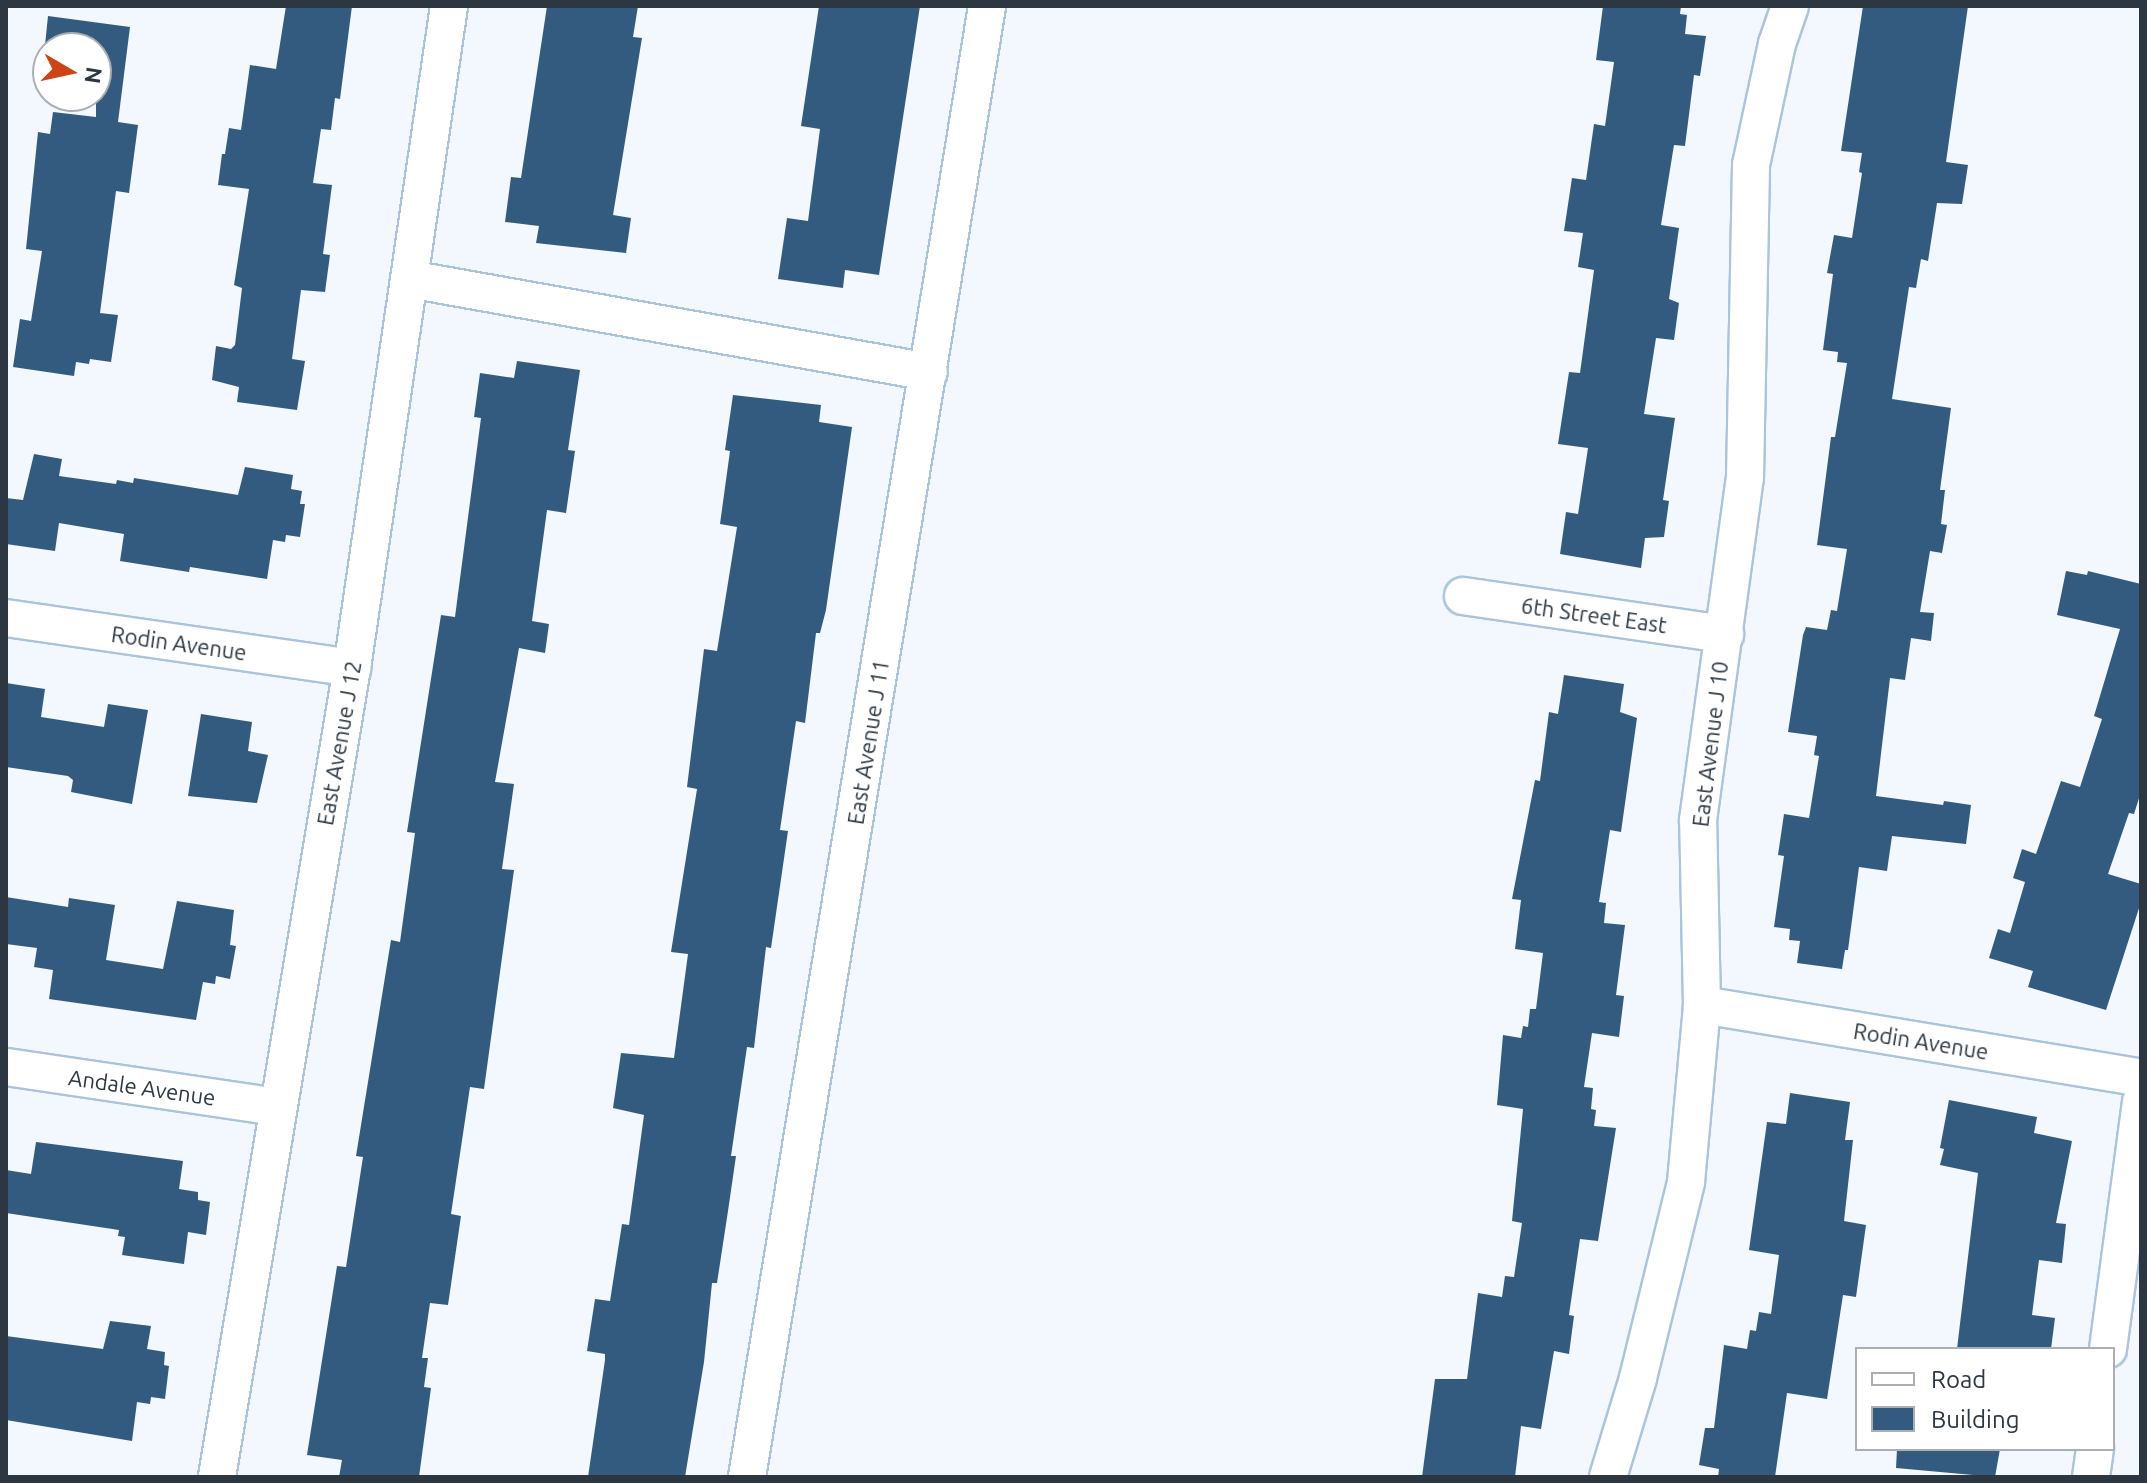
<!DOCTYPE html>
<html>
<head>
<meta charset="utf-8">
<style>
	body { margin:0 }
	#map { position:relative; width:2147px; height:1483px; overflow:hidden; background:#f2f8fd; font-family:Ubuntu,sans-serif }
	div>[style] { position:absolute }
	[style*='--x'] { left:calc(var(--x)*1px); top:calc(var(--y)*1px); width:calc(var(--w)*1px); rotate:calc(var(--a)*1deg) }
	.building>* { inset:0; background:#335b7f }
	.roads { filter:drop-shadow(2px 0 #aac4dd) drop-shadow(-2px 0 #aac4dd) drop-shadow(0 2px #aac4dd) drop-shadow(0 -2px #aac4dd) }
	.street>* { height:36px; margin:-18px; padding:0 18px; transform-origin:18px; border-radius:18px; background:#fff }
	span { translate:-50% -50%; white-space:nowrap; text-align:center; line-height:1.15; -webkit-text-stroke:8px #fff; paint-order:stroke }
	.street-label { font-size:22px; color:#2c3741 }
	.frame { position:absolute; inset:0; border:8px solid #2c3741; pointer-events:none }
	.legend { position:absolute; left:1855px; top:1347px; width:260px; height:104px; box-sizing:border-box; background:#fff; border:2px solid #abafb3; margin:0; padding:10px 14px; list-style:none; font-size:24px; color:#2c3741 }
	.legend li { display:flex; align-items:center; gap:16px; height:40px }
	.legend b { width:40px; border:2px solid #abafb3 }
	.north { position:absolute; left:32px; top:32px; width:80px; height:80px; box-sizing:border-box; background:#fff; border:2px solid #abafb3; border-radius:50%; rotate:99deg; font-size:22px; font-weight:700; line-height:32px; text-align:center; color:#2c3741 }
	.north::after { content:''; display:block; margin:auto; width:28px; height:36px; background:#cd4517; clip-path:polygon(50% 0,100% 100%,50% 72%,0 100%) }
</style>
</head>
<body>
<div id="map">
	<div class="building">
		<div style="clip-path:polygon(286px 6px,352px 6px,340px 99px,335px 98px,331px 130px,321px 129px,313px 183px,332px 185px,323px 254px,330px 255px,325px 292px,301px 290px,292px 359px,305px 361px,297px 410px,237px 402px,239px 387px,212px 380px,216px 346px,231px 349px,235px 345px,242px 288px,234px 285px,249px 189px,218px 185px,222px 154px,225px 154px,229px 128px,241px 130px,250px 65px,276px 69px)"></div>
		<div style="clip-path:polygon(547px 6px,638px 6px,633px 37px,642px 38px,613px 215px,631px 218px,626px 253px,536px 243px,539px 226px,505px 222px,511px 177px,521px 178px)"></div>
		<div style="clip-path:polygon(819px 6px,920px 6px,879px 275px,845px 270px,843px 288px,778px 279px,787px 218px,808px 221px,820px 129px,801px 126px)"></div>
		<div style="clip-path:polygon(1603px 6px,1681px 6px,1680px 14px,1687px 15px,1685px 34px,1706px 36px,1700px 76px,1694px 75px,1685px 146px,1674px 145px,1661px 225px,1679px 228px,1669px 299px,1679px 303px,1674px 340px,1656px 338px,1644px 414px,1675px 418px,1663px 500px,1669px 501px,1664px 537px,1645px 538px,1641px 568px,1560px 554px,1566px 512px,1578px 514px,1588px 448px,1558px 444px,1569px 372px,1580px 373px,1594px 270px,1578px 267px,1583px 233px,1564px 231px,1572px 178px,1586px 180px,1594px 124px,1605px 126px,1614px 62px,1596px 60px)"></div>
		<div style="clip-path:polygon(1863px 6px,1968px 6px,1946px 162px,1968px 165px,1962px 204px,1937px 203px,1928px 261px,1921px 259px,1916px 288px,1909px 287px,1892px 399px,1951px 408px,1940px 490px,1945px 490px,1941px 524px,1947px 525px,1942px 553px,1930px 551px,1920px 612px,1934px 613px,1931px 641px,1911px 638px,1905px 680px,1890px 678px,1876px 796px,1943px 805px,1944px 801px,1971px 805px,1966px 844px,1892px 836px,1887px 871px,1859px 867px,1848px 950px,1845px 950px,1842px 969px,1797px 963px,1800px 941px,1789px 940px,1790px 929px,1774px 927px,1784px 856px,1778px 855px,1784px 814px,1809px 818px,1819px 756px,1814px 755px,1817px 736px,1788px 732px,1803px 635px,1806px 627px,1827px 630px,1831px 610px,1837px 611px,1847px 549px,1817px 545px,1831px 437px,1835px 437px,1847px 363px,1837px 362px,1838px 352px,1823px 350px,1833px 274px,1827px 273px,1834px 235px,1852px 238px,1862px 173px,1859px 172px,1862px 153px,1841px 151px)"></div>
		<div style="clip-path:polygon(48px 16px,130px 27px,118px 122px,138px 125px,129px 193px,116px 191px,100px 313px,118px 315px,111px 362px,90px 359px,89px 364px,76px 362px,74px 376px,13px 367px,20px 319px,31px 321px,42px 251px,26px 249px,38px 132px,50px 134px,53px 112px,96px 117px,96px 48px,48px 48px,48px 55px,44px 55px)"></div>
		<div style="clip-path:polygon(517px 361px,580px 370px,568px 450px,575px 451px,566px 513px,547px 510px,532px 621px,549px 624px,545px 653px,519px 648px,495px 782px,514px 784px,502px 869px,514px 870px,484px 1089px,470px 1087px,451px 1214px,461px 1216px,448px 1305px,430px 1303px,422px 1358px,428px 1358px,424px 1387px,431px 1388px,419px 1477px,339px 1477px,342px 1460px,307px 1455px,337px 1266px,346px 1267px,363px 1157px,356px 1156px,391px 940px,400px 942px,415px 833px,407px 832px,441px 615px,455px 617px,481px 418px,474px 417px,480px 373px,514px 378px)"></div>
		<div style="clip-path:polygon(733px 395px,821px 405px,819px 422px,852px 427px,826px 610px,820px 633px,816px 633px,805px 723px,796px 721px,780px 830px,788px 831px,771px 948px,766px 947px,754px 1048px,747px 1047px,731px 1156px,736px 1156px,728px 1211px,717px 1283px,712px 1283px,704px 1362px,685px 1477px,588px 1477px,605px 1360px,605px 1354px,587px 1351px,595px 1299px,610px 1301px,622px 1224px,629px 1225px,644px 1115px,613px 1108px,621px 1053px,674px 1058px,688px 954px,671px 952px,697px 789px,687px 787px,704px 649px,717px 651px,737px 527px,720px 524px,730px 451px,725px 450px)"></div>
		<div style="clip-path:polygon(34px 454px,62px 459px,59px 476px,116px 484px,117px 480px,133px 483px,134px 478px,238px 495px,245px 467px,293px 475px,291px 489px,302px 491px,300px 504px,305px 504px,300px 537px,286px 535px,285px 542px,273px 540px,267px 579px,190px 567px,189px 572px,120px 561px,124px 534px,59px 523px,55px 551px,6px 544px,6px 498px,23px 500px)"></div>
		<div style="clip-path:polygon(2066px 571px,2087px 575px,2088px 571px,2141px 584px,2141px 792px,2134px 814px,2129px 813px,2108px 874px,2141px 884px,2141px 902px,2106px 1010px,2028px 987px,2033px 971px,1989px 958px,1998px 929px,2010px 933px,2025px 882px,2013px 878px,2022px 849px,2036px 854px,2061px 781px,2080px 787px,2102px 719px,2094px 716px,2120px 629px,2057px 615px)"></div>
		<div style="clip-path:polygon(1564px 675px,1624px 684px,1620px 712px,1637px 718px,1621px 832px,1610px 830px,1599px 902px,1606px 903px,1604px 923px,1625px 925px,1616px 995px,1624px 996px,1619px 1037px,1592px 1033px,1584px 1087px,1593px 1088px,1591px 1109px,1596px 1110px,1594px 1126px,1616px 1128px,1598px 1241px,1580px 1239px,1569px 1315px,1574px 1316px,1569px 1354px,1554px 1351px,1541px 1429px,1521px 1426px,1515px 1477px,1422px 1477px,1435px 1379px,1467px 1379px,1478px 1293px,1502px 1297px,1505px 1276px,1514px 1277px,1522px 1223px,1512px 1221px,1523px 1109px,1497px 1105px,1503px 1035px,1521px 1038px,1523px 1026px,1528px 1027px,1530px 1009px,1536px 1009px,1543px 953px,1515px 949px,1521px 900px,1512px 899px,1535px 780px,1540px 781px,1549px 712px,1558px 714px)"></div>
		<div style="clip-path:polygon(6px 683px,45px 689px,41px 717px,104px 727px,108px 704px,148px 710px,132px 804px,71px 792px,73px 780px,68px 776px,6px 767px)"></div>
		<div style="clip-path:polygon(201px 714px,252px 722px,248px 751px,268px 755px,257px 803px,188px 796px)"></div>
		<div style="clip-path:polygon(6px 897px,68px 907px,69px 898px,115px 905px,106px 960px,163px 969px,177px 901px,234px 910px,230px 945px,236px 946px,230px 979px,216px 976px,215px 984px,203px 982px,196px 1020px,49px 999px,53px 970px,34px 967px,37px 948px,6px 944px)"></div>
		<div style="clip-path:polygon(1790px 1093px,1850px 1102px,1845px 1140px,1853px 1140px,1844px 1221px,1866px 1225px,1856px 1297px,1843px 1295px,1827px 1399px,1787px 1393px,1775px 1477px,1718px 1477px,1719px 1469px,1699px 1465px,1705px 1428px,1714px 1428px,1724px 1345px,1747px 1349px,1750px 1330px,1756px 1331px,1759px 1312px,1771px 1314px,1779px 1255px,1749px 1250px,1767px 1122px,1786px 1124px)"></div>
		<div style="clip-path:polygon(1949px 1100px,2037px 1117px,2034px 1133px,2072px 1141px,2056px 1223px,2066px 1224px,2062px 1263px,2039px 1260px,2032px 1315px,2055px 1318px,2051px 1349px,1957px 1349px,1978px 1173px,1940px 1165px,1944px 1149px,1940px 1148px)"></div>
		<div style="clip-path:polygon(36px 1142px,183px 1161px,179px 1189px,198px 1192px,198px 1200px,210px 1202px,206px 1235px,188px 1232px,184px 1264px,122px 1255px,125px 1237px,118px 1236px,119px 1230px,6px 1213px,6px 1170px,31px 1174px)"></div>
		<div style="clip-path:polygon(110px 1321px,151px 1326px,147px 1349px,165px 1352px,164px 1365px,169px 1366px,165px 1399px,151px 1397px,150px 1404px,137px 1402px,132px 1441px,6px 1420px,6px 1336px,103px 1349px)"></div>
		<div style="clip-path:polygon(1897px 1449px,2000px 1449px,1995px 1477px,1896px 1468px)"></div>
	</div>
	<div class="roads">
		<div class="street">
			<div style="--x:409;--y:279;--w:528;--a:10.14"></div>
			<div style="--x:1463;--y:596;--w:265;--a:8.3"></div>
			<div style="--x:6;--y:618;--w:350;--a:8.2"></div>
			<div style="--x:1702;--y:1005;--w:445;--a:9.4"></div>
			<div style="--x:6;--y:1067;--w:274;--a:8.4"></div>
			<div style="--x:2108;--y:1349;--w:249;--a:-82.4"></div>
			<div style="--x:217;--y:1477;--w:820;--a:-80.53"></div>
			<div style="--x:352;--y:668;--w:669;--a:-81.66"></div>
			<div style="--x:747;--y:1477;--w:1490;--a:-80.73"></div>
			<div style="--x:1608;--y:1477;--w:103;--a:-73.1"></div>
			<div style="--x:1638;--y:1378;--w:202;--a:-76.2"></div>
			<div style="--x:1686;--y:1182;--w:178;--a:-84.8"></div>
			<div style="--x:1702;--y:1005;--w:185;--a:-91.2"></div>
			<div style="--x:1698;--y:820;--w:345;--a:-82.2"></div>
			<div style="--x:1745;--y:478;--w:313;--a:-88.9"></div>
			<div style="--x:1751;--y:165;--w:124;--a:-77.9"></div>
			<div style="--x:1777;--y:44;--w:40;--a:-71.1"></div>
			<div style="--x:2091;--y:1477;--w:28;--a:-82"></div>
		</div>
	</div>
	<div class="street-label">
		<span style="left:1594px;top:615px;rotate:8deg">6th Street East</span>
		<span style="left:179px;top:643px;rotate:8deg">Rodin Avenue</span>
		<span style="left:868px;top:742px;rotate:-81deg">East Avenue J 11</span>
		<span style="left:339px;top:743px;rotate:-80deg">East Avenue J 12</span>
		<span style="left:1710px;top:744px;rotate:-83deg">East Avenue J 10</span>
		<span style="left:1921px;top:1041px;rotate:9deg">Rodin Avenue</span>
		<span style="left:142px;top:1087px;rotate:8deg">Andale Avenue</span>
	</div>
	<div class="frame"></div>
	<ul class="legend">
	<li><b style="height:10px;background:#fff"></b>Road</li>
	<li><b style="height:22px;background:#335b7f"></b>Building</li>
	</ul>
	<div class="north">N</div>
</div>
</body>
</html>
